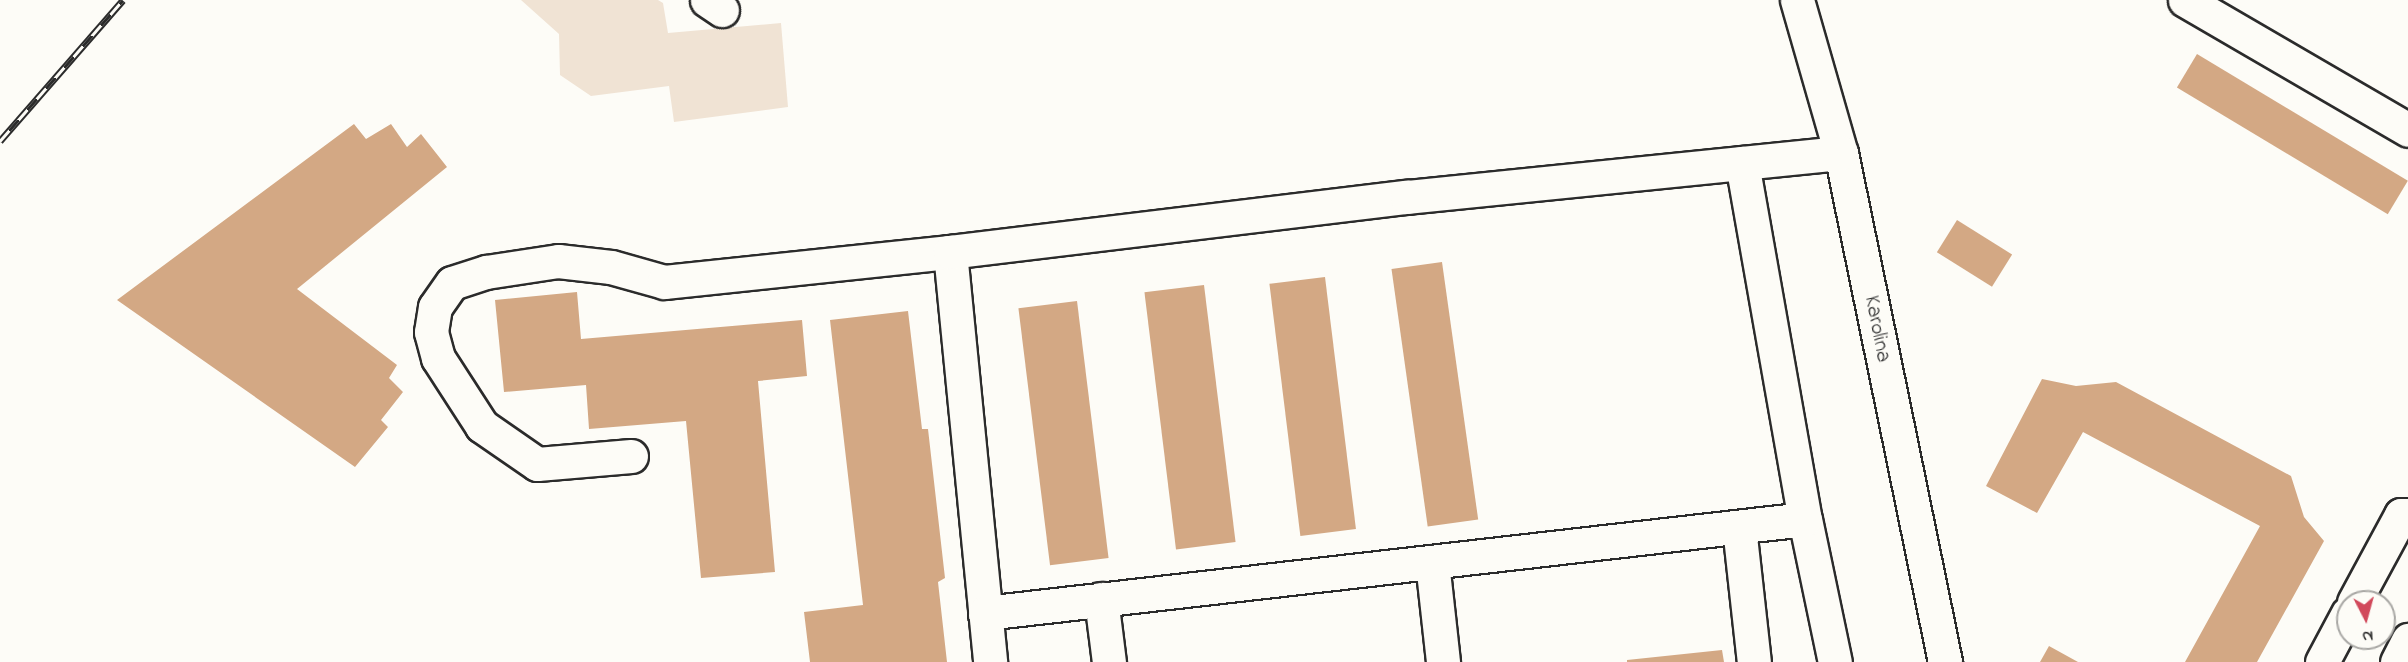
<!DOCTYPE html>
<html>
<head>
<meta charset="utf-8">
<style>
	body { margin:0 }
	#map { position:relative; width:2408px; height:662px; overflow:hidden; background:#fdfcf7; font-family:"Indie Flower",sans-serif }
	div>[style] { position:absolute }
	[style*='--x'] { left:calc(var(--x)*1px); top:calc(var(--y)*1px); width:calc(var(--w)*1px); rotate:calc(var(--a)*1deg) }
	.built>* { inset:0; background:#f0e3d4 }
	.building>* { inset:0; background:#d3a884; transform-origin:0 0 }
	.roads { filter:drop-shadow(2px 0 #2b2b2b) drop-shadow(-2px 0 #2b2b2b) drop-shadow(0 2px #2b2b2b) drop-shadow(0 -2px #2b2b2b) }
	.minor>* { height:33px; margin:-16.5px; padding:0 16.5px; transform-origin:16.5px; border-radius:16.5px; background:#fdfcf7 }
	.rail>* { height:7px; margin-top:-3.5px; transform-origin:0; background:repeating-linear-gradient(90deg,#fdfcf7 0 14px,#2b2b2b 0 28px); box-sizing:border-box; border-block:2px solid #2b2b2b }
	span { translate:-50% -50%; white-space:nowrap; text-align:center; line-height:1.15; -webkit-text-stroke:6px #fdfcf7; paint-order:stroke }
	.street-label { font-size:21px; color:#2b2b2b }
	.north { position:absolute; left:2336px; top:590px; width:60px; height:60px; box-sizing:border-box; background:#fdfcf7; border:2px solid #a9a8a5; border-radius:50%; rotate:174deg; font-size:16px; font-weight:700; line-height:24px; text-align:center; color:#2b2b2b }
	.north::after { content:''; display:block; margin:auto; width:21px; height:27px; background:#d1495b; clip-path:polygon(50% 0,100% 100%,50% 72%,0 100%) }
</style>
</head>
<body>
<div id="map">
	<div class="built">
		<div style="clip-path:polygon(521px 0,658px 0,663px 3px,668px 33px,781px 23px,788px 107px,674px 122px,669px 86px,591px 96px,560px 75px,559px 34px)"></div>
	</div>
	<div class="building">
		<div style="left:2197px;top:54px;width:246px;height:39px;rotate:31deg"></div>
		<div style="clip-path:polygon(354px 124px,366px 139px,391px 124px,407px 147px,421px 134px,447px 167px,297px 289px,397px 365px,389px 378px,403px 392px,381px 420px,388px 427px,355px 467px,117px 300px)"></div>
		<div style="left:1957px;top:220px;width:65px;height:38px;rotate:32deg"></div>
		<div style="left:1442px;top:262px;width:260px;height:51px;rotate:82deg"></div>
		<div style="left:1325px;top:277px;width:254px;height:56px;rotate:83deg"></div>
		<div style="left:1204px;top:285px;width:259px;height:60px;rotate:83deg"></div>
		<div style="clip-path:polygon(577px 292px,581px 339px,802px 320px,807px 376px,758px 381px,775px 572px,701px 578px,686px 421px,589px 429px,586px 385px,504px 392px,495px 300px)"></div>
		<div style="left:1077px;top:301px;width:259px;height:59px;rotate:83deg"></div>
		<div style="clip-path:polygon(908px 311px,922px 429px,928px 429px,945px 578px,938px 582px,947px 662px,810px 662px,804px 612px,863px 605px,830px 320px)"></div>
		<div style="clip-path:polygon(2042px 379px,2076px 386px,2116px 382px,2291px 476px,2304px 517px,2324px 541px,2257px 662px,2185px 662px,2260px 526px,2083px 432px,2037px 513px,1986px 486px)"></div>
		<div style="clip-path:polygon(2049px 646px,2078px 662px,2040px 662px)"></div>
		<div style="clip-path:polygon(1722px 650px,1724px 662px,1627px 662px,1627px 660px)"></div>
	</div>
	<div class="roads">
		<div class="minor">
			<div style="--x:707;--y:0;--w:18;--a:34"></div>
			<div style="--x:1797;--y:0;--w:159;--a:74"></div>
			<div style="--x:1841;--y:153;--w:520;--a:78.45"></div>
			<div style="--x:2185;--y:0;--w:258;--a:30.2"></div>
			<div style="--x:1742;--y:163;--w:362;--a:80"></div>
			<div style="--x:1805;--y:519;--w:146;--a:78.2"></div>
			<div style="--x:950;--y:252;--w:412;--a:84.4"></div>
			<div style="--x:631;--y:456;--w:94;--a:175.1"></div>
			<div style="--x:537;--y:464;--w:67;--a:-145.4"></div>
			<div style="--x:482;--y:426;--w:81;--a:-122.9"></div>
			<div style="--x:438;--y:358;--w:27;--a:-105"></div>
			<div style="--x:431;--y:332;--w:25;--a:-81"></div>
			<div style="--x:435;--y:307;--w:29;--a:-55"></div>
			<div style="--x:452;--y:283;--w:36;--a:-18"></div>
			<div style="--x:486;--y:272;--w:73;--a:-8.7"></div>
			<div style="--x:558;--y:261;--w:53;--a:6.5"></div>
			<div style="--x:611;--y:267;--w:55;--a:15.8"></div>
			<div style="--x:664;--y:282;--w:288;--a:-6"></div>
			<div style="--x:950;--y:252;--w:460;--a:-6.9"></div>
			<div style="--x:1407;--y:197;--w:436;--a:-5.8"></div>
			<div style="--x:1739;--y:527;--w:136;--a:83.7"></div>
			<div style="--x:1432;--y:562;--w:101;--a:83.7"></div>
			<div style="--x:1101;--y:599;--w:64;--a:82.8"></div>
			<div style="--x:2354;--y:602;--w:99;--a:-61.6"></div>
			<div style="--x:2401;--y:515;--w:7;--a:0"></div>
			<div style="--x:985;--y:613;--w:825;--a:-6.54"></div>
			<div style="--x:2322;--y:662;--w:55;--a:-62"></div>
			<div style="--x:2397;--y:662;--w:25;--a:-63"></div>
		</div>
	</div>
	<div class="rail">
		<div style="--x:0;--y:141;--w:187;--a:-48.9"></div>
	</div>
	<div class="street-label">
		<span style="left:1877px;top:329px;rotate:79deg">Karolina</span>
	</div>
	<div class="north">N</div>
</div>
</body>
</html>
